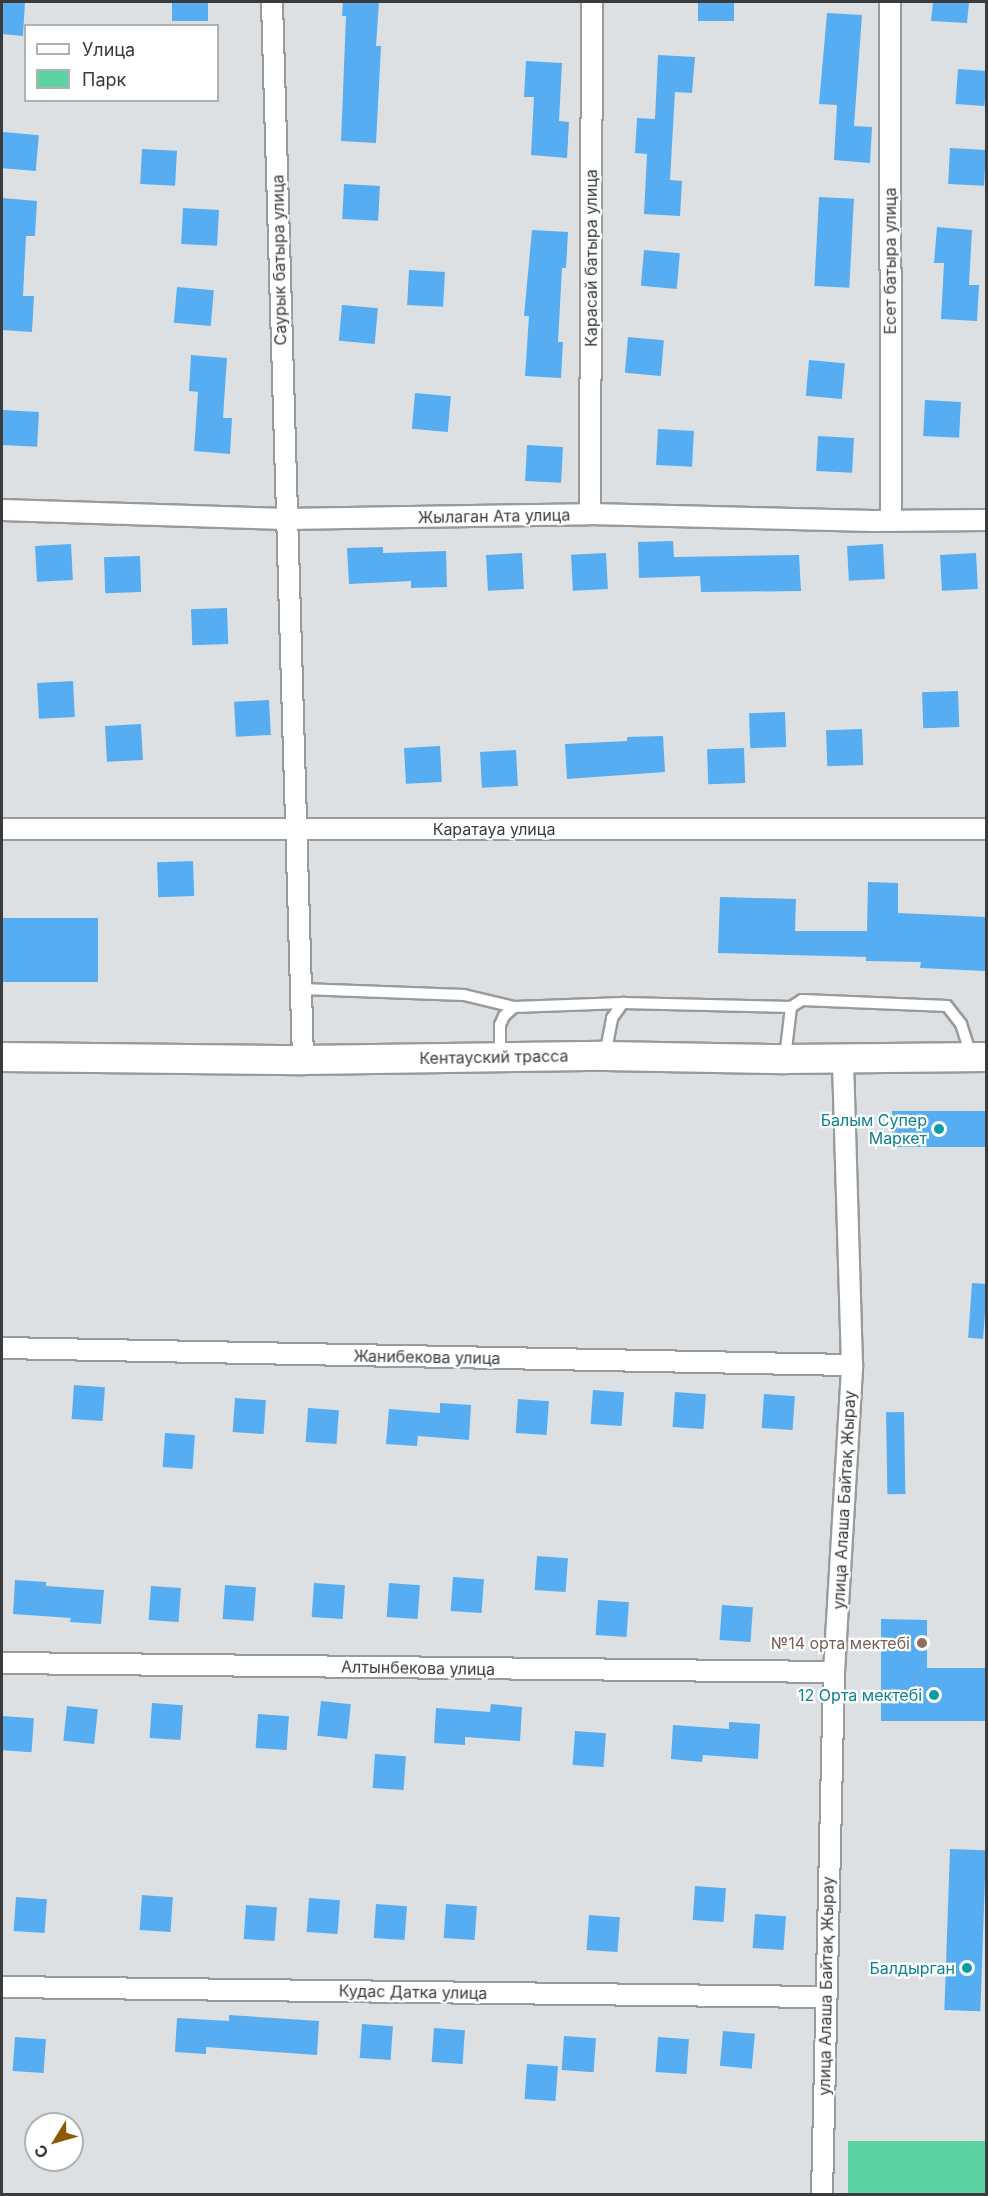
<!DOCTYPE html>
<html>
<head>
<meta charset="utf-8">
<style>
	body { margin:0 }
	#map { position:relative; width:988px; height:2196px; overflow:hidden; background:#dce0e3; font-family:Inter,sans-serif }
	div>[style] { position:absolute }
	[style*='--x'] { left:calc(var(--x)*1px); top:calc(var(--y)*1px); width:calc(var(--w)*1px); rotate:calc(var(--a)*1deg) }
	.green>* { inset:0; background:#5cd3a3; transform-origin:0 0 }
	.building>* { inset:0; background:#57adf1; transform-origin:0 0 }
	.roads { filter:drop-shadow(2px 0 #989b9e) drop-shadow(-2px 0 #989b9e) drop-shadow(0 2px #989b9e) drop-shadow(0 -2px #989b9e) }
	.service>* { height:10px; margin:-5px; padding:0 5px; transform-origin:5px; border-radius:5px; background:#fff }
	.minor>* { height:20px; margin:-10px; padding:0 10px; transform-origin:10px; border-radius:10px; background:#fff }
	.secondary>* { height:28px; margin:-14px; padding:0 14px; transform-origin:14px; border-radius:14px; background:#fff }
	.dots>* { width:16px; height:16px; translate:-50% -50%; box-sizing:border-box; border:3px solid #fff; border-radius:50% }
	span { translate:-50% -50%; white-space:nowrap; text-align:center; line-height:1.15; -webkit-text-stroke:4.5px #fff; paint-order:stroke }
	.street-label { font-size:16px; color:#393b3c }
	.culture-label { font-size:16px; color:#0d838f }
	.right { translate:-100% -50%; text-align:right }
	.education-label { font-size:16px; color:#785e54 }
	.frame { position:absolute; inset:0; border:3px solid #393b3c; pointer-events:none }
	.legend { position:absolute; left:24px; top:24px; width:195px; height:78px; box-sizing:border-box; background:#fff; border:2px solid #b0b1b1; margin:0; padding:8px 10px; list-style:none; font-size:18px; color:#393b3c }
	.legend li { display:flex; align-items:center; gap:12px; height:30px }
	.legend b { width:30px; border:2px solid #b0b1b1 }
	.north { position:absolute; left:24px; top:2112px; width:60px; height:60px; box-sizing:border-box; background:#fff; border:2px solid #b0b1b1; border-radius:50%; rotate:233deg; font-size:16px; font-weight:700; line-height:24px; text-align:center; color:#393b3c }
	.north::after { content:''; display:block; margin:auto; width:21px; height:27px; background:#8c5904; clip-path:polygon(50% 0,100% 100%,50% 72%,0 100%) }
</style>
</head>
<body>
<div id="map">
	<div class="green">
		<div style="left:848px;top:2141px;width:138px;height:53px"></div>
	</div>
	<div class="building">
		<div style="clip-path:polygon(2px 2px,25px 2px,23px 36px,2px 34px)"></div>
		<div style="left:172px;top:2px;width:36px;height:19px"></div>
		<div style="clip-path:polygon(343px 2px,379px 2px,376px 46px,381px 46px,376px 143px,341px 141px,346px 16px,342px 16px)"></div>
		<div style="left:698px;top:2px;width:36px;height:19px"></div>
		<div style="clip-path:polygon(933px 2px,969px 2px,967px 23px,931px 21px)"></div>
		<div style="clip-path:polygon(827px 13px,862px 15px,854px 126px,872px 127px,870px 163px,834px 160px,837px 105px,819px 104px)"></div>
		<div style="clip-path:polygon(658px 55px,695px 57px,692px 93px,675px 92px,670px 180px,682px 181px,680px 216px,644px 214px,647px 154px,635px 153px,637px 118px,655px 119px)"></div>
		<div style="clip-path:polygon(526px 61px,562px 63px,559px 121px,569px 122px,567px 158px,531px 155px,534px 97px,524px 97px)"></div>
		<div style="left:958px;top:69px;width:29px;height:35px;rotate:4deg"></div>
		<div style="left:3px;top:132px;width:36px;height:36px;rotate:5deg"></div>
		<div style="left:950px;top:148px;width:36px;height:36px;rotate:3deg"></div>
		<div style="left:142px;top:149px;width:35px;height:35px;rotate:3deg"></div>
		<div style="left:344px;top:184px;width:36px;height:35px;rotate:3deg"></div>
		<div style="left:819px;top:197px;width:35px;height:89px;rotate:3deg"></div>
		<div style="clip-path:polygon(2px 198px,37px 201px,35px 236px,26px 236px,23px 296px,34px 296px,32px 332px,2px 330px)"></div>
		<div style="left:183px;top:208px;width:36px;height:36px;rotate:3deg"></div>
		<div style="clip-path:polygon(937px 227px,972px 230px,969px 285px,979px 285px,977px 321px,941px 319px,944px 263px,934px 263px)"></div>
		<div style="clip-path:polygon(532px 230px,568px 232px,566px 268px,562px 268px,558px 342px,563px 342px,561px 378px,525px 376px,529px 316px,524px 316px)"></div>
		<div style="left:644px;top:250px;width:36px;height:36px;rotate:5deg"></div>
		<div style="left:409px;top:270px;width:36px;height:35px;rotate:3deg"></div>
		<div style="left:177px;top:287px;width:37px;height:36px;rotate:5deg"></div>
		<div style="left:342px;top:305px;width:36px;height:36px;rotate:5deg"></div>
		<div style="left:628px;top:337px;width:36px;height:36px;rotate:5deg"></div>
		<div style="clip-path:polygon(191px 355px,227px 358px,223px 418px,232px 418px,230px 454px,194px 451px,198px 392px,189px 391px)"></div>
		<div style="left:809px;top:360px;width:36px;height:36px;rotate:5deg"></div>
		<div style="left:415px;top:393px;width:36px;height:36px;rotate:5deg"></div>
		<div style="left:925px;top:400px;width:36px;height:36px;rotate:3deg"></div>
		<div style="left:3px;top:410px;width:36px;height:35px;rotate:3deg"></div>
		<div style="left:658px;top:429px;width:36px;height:36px;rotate:3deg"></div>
		<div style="left:818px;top:436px;width:36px;height:35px;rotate:3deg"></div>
		<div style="left:527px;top:445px;width:36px;height:36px;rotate:3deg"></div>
		<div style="clip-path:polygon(673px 541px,674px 557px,799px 555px,801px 591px,701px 592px,700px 576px,639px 578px,638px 542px)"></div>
		<div style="left:71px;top:544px;width:36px;height:36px;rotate:87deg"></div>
		<div style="left:883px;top:544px;width:35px;height:36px;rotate:87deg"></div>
		<div style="clip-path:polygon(383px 547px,383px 553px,446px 551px,447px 587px,411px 588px,411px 581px,349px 584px,347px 548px)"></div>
		<div style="left:522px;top:553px;width:36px;height:36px;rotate:87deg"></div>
		<div style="left:606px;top:553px;width:36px;height:35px;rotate:87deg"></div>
		<div style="left:976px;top:553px;width:36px;height:36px;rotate:87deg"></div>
		<div style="left:140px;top:556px;width:36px;height:36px;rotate:88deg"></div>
		<div style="left:227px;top:608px;width:36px;height:36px;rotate:88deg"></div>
		<div style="left:73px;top:681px;width:36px;height:36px;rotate:87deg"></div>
		<div style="left:958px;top:691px;width:36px;height:36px;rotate:88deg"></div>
		<div style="left:269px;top:700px;width:35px;height:35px;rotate:87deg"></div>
		<div style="left:785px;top:712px;width:35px;height:36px;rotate:88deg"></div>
		<div style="left:141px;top:724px;width:36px;height:36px;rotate:87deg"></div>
		<div style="left:862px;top:729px;width:36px;height:36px;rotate:88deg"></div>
		<div style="clip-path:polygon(663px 736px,665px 772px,567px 779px,565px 744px,627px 741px,627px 737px)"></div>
		<div style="left:440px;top:746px;width:36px;height:36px;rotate:87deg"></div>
		<div style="left:744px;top:748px;width:35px;height:37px;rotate:88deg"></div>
		<div style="left:516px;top:750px;width:36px;height:36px;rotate:87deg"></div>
		<div style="left:193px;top:861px;width:35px;height:36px;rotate:88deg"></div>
		<div style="clip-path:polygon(868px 882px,898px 883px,898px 913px,987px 917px,985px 971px,920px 968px,921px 962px,866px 961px,866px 957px,718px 953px,720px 897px,796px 899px,795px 931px,867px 931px)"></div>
		<div style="left:2px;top:918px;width:96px;height:64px"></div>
		<div style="left:892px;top:1111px;width:95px;height:36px"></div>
		<div style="left:972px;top:1283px;width:15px;height:55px;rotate:4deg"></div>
		<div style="left:74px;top:1385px;width:31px;height:34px;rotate:4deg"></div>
		<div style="left:593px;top:1390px;width:31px;height:34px;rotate:4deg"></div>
		<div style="left:675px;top:1392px;width:31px;height:35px;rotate:4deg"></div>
		<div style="left:764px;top:1394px;width:31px;height:34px;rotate:4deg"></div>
		<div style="left:235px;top:1398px;width:31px;height:34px;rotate:4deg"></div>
		<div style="left:518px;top:1399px;width:31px;height:34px;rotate:4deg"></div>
		<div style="clip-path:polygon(440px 1403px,471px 1405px,469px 1440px,418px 1436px,417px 1446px,386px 1444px,389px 1409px,440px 1413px)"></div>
		<div style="left:308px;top:1408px;width:31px;height:34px;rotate:4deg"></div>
		<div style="left:904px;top:1412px;width:82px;height:18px;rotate:89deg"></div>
		<div style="left:165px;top:1433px;width:30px;height:34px;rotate:4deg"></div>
		<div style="left:537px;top:1556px;width:31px;height:34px;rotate:4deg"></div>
		<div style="left:453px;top:1577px;width:31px;height:34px;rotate:4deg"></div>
		<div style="clip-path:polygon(15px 1580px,46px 1582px,46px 1586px,104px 1590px,101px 1624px,70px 1622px,71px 1618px,13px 1614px)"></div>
		<div style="left:314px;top:1583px;width:31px;height:34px;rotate:4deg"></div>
		<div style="left:389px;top:1583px;width:31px;height:34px;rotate:4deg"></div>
		<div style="left:225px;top:1585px;width:31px;height:34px;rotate:4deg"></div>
		<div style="left:151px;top:1586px;width:30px;height:34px;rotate:4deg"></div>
		<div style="left:598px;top:1600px;width:31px;height:35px;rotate:4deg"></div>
		<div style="left:722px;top:1605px;width:31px;height:35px;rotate:4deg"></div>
		<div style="clip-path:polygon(881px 1619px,927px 1620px,927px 1668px,987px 1668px,987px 1721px,881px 1721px)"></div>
		<div style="left:321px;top:1701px;width:30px;height:35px;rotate:6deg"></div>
		<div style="left:152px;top:1703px;width:31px;height:35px;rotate:4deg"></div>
		<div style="clip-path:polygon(491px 1704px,522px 1707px,520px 1741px,465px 1737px,465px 1745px,434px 1743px,436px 1708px,490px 1712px)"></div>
		<div style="left:67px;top:1706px;width:31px;height:35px;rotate:6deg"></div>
		<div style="left:258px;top:1714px;width:31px;height:34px;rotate:4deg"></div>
		<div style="left:2px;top:1716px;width:32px;height:34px;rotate:4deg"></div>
		<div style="clip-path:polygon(729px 1722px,760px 1724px,758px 1759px,703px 1755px,702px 1762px,671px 1759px,673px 1725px,729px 1729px)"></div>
		<div style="left:575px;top:1731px;width:31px;height:34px;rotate:4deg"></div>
		<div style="left:375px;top:1754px;width:31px;height:34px;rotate:4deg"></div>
		<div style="left:950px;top:1849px;width:36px;height:161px;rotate:2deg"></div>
		<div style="left:695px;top:1886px;width:31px;height:34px;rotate:4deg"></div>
		<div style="left:142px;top:1895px;width:31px;height:35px;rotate:4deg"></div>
		<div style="left:16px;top:1897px;width:31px;height:34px;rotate:4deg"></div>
		<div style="left:309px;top:1898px;width:31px;height:34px;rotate:4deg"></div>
		<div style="left:376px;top:1904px;width:31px;height:34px;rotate:4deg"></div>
		<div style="left:446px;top:1904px;width:31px;height:34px;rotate:4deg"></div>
		<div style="left:246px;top:1905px;width:31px;height:34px;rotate:4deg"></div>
		<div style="left:755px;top:1914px;width:31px;height:34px;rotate:4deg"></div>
		<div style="left:589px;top:1915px;width:31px;height:35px;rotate:4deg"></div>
		<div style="clip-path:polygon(229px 2015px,319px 2021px,317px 2055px,206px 2047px,206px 2054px,175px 2052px,177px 2018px,229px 2021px)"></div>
		<div style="left:362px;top:2024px;width:31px;height:34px;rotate:4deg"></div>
		<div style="left:434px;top:2028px;width:31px;height:34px;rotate:4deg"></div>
		<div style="left:723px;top:2031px;width:32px;height:35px;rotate:5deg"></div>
		<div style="left:564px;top:2036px;width:32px;height:34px;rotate:4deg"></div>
		<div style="left:15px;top:2037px;width:31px;height:34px;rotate:4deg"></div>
		<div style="left:658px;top:2037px;width:31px;height:35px;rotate:4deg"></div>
		<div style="left:527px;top:2064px;width:31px;height:35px;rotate:4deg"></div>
	</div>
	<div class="roads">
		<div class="service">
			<div style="--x:302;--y:989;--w:162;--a:2.1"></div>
			<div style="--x:464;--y:995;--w:51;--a:13.5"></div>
			<div style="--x:514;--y:1007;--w:109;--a:-2.1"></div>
			<div style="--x:623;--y:1003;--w:168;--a:1.4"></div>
			<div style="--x:500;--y:1055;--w:30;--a:-90"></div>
			<div style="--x:500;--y:1025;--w:10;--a:-66"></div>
			<div style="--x:504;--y:1016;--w:13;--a:-42"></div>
			<div style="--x:605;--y:1055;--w:38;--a:-79"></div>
			<div style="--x:612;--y:1018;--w:19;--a:-54"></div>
			<div style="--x:785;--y:1058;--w:51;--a:-83.3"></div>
			<div style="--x:791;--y:1007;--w:13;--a:-32"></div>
			<div style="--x:802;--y:1000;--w:145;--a:2.4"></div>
			<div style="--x:947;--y:1006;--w:23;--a:52"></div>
			<div style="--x:961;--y:1024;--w:35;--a:72"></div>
		</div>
		<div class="minor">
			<div style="--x:272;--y:2;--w:1058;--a:88.32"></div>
			<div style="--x:890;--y:2;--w:519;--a:89.89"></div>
			<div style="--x:2;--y:510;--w:283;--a:1.8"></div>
			<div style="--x:285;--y:519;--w:305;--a:-0.9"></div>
			<div style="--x:590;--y:514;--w:283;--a:1.4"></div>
			<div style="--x:873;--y:521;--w:113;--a:-0.5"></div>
			<div style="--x:590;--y:514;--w:512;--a:-89.78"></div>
			<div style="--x:2;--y:829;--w:984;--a:0"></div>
			<div style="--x:2;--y:1348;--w:850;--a:1.15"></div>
			<div style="--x:2;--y:1663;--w:832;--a:0.62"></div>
			<div style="--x:2;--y:1987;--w:823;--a:0.7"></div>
			<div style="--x:822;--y:2194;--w:522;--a:-88.68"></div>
			<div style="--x:834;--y:1672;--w:308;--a:-86.6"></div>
			<div style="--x:852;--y:1365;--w:307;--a:-91.7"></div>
		</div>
		<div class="secondary">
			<div style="--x:2;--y:1057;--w:301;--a:0.6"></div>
			<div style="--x:303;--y:1060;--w:302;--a:-0.8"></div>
			<div style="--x:605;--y:1056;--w:180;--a:1"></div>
			<div style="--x:785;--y:1059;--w:201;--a:-0.6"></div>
		</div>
	</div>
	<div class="dots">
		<div style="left:939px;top:1129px;background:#0f9aa8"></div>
		<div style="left:922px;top:1643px;background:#8d6e63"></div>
		<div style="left:934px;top:1695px;background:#0f9aa8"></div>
		<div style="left:967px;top:1968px;background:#0f9aa8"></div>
	</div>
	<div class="street-label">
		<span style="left:591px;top:258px;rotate:-90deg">Карасай батыра улица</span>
		<span style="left:279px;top:260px;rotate:-91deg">Саурык батыра улица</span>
		<span style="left:890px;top:261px;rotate:-90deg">Есет батыра улица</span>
		<span style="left:494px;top:516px;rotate:-1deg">Жылаган Ата улица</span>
		<span style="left:494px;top:829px">Каратауа улица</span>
		<span style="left:494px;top:1057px;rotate:-1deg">Кентауский трасса</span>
		<span style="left:427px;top:1357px;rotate:1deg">Жанибекова улица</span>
		<span style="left:844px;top:1500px;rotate:-87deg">улица Алаша Байтақ Жырау</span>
		<span style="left:418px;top:1668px;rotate:1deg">Алтынбекова улица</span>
		<span style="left:826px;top:1986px;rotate:-89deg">улица Алаша Байтақ Жырау</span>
		<span style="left:413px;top:1992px;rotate:1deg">Кудас Датка улица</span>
	</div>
	<div class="culture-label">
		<span class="right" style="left:927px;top:1129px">Балым Супер<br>Маркет</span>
		<span class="right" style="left:922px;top:1695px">12 Орта мектебі</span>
		<span class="right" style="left:955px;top:1968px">Балдырган</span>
	</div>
	<div class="education-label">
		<span class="right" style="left:910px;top:1643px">№14 орта мектебі</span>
	</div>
	<div class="frame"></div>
	<ul class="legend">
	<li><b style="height:8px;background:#fff"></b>Улица</li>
	<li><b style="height:16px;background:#5cd3a3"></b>Парк</li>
	</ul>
	<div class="north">С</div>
</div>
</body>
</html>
